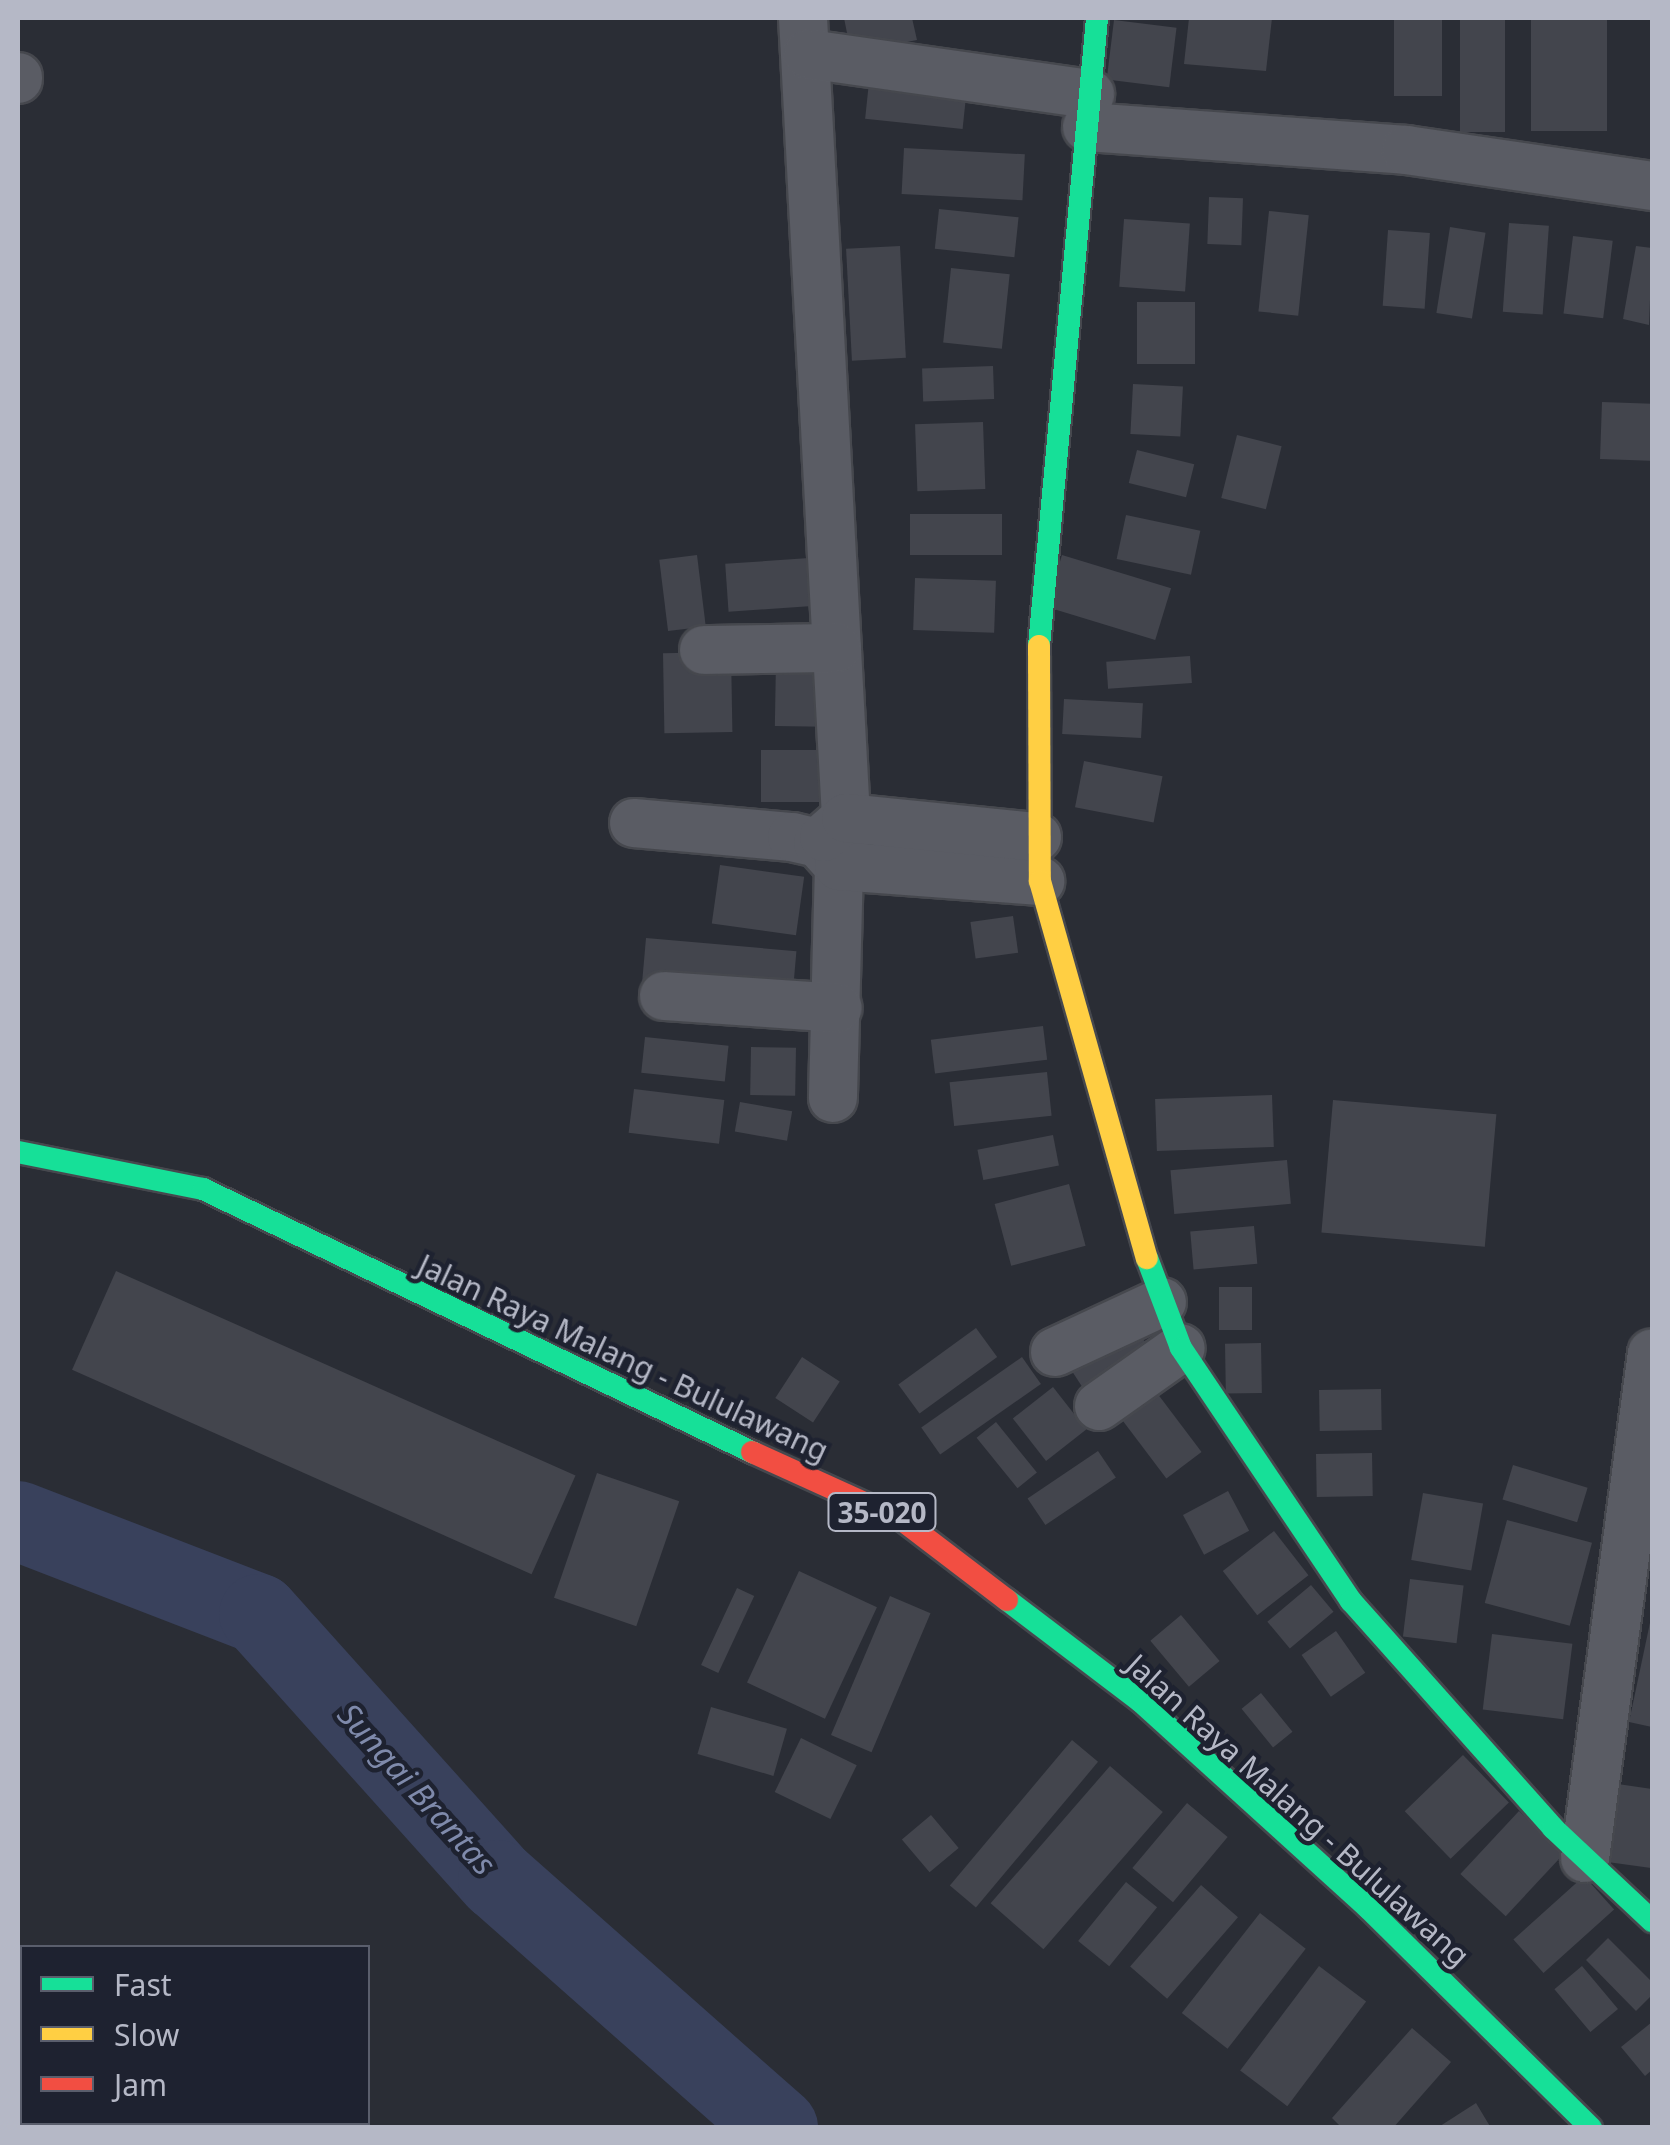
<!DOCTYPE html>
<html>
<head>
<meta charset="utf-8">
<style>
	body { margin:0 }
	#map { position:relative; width:1670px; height:2145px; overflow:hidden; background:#2a2d35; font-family:"Noto Sans",sans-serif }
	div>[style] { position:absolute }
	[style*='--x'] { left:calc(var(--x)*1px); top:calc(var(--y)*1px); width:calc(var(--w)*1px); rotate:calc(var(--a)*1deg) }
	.river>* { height:80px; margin:-40px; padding:0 40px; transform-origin:40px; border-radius:40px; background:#39415c }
	.building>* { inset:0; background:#43454d; transform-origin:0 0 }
	.roads { filter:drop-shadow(2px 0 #46484e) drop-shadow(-2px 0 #46484e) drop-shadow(0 2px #46484e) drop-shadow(0 -2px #46484e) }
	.street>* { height:48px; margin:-24px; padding:0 24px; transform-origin:24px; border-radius:24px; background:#5a5c64 }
	.fast>* { height:22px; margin:-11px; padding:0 11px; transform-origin:11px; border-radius:11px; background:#16e098 }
	.slow>* { height:22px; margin:-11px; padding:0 11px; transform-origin:11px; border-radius:11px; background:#ffcf43 }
	.jam>* { height:22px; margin:-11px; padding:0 11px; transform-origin:11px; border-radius:11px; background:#f24e42 }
	span { translate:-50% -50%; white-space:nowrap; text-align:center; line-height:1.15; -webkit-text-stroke:9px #1e2230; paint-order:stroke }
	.shield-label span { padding:2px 8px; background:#1e2230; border:2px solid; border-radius:8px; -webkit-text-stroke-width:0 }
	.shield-label { font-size:28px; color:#b5b8c6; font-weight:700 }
	.street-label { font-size:30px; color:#b5b8c6 }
	.water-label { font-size:32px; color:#7f8aab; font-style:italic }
	.frame { position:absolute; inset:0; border:20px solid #b5b8c6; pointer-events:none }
	.legend { position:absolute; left:20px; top:1945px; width:350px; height:180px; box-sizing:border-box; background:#1e2230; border:2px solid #5a5e6c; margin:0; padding:12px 18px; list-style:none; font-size:30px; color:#b5b8c6 }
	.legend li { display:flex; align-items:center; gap:20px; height:50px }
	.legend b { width:50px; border:2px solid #5a5e6c }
</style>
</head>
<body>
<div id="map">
	<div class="river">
		<div style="--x:18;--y:1521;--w:258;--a:21.1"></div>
		<div style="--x:259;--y:1614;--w:358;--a:48.1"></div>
		<div style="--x:498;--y:1880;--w:374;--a:41.5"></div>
	</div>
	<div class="building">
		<div style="clip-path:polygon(844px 18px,912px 18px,917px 40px,851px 53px)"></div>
		<div style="clip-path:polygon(1189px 18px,1272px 18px,1266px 71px,1184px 64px)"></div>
		<div style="left:1394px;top:18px;width:48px;height:78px"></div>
		<div style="left:1460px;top:18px;width:45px;height:114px"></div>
		<div style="left:1531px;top:18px;width:76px;height:113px"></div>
		<div style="left:1114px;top:20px;width:63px;height:60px;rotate:7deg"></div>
		<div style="left:869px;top:82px;width:98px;height:37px;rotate:6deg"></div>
		<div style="left:904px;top:148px;width:121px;height:46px;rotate:3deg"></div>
		<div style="left:1209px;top:197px;width:34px;height:47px;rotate:2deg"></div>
		<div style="left:939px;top:209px;width:80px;height:40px;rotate:6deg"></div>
		<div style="left:1269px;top:211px;width:40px;height:101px;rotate:6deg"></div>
		<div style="left:1124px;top:219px;width:66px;height:68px;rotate:4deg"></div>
		<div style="left:1509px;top:223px;width:40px;height:89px;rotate:4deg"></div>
		<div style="left:1450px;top:227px;width:36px;height:87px;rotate:9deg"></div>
		<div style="left:1388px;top:230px;width:42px;height:76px;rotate:4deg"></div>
		<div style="left:1573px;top:236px;width:40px;height:78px;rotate:7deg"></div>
		<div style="left:900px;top:246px;width:112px;height:54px;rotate:87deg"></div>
		<div style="clip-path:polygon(1636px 246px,1652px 248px,1649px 325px,1623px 319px)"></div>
		<div style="left:951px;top:268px;width:59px;height:75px;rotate:6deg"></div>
		<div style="left:1195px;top:302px;width:62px;height:58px;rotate:90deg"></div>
		<div style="left:993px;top:366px;width:33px;height:71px;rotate:88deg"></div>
		<div style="left:1133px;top:384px;width:50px;height:50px;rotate:3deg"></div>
		<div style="left:1602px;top:402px;width:50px;height:57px;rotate:2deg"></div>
		<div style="left:983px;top:422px;width:67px;height:68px;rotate:88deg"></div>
		<div style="left:1237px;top:435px;width:46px;height:65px;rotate:14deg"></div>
		<div style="left:1137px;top:450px;width:59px;height:34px;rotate:14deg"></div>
		<div style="left:1002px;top:514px;width:41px;height:92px;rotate:90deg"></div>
		<div style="left:1126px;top:515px;width:76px;height:45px;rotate:12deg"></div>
		<div style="left:697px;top:555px;width:72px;height:38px;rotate:83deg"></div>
		<div style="left:1062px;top:555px;width:114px;height:54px;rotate:17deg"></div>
		<div style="left:809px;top:558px;width:48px;height:84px;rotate:86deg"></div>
		<div style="left:915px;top:578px;width:81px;height:52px;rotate:2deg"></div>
		<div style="left:731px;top:652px;width:80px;height:68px;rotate:89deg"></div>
		<div style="left:1190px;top:656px;width:27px;height:84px;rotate:86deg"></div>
		<div style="left:776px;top:660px;width:50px;height:66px;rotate:1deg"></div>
		<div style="left:1064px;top:699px;width:79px;height:35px;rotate:3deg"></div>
		<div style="left:761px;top:750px;width:63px;height:52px"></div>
		<div style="left:1084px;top:761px;width:80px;height:47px;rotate:11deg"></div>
		<div style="left:720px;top:865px;width:85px;height:59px;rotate:8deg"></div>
		<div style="left:1013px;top:916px;width:37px;height:43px;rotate:82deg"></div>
		<div style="left:646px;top:938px;width:151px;height:51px;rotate:5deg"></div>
		<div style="left:1043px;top:1026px;width:34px;height:113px;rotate:83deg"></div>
		<div style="left:645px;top:1037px;width:84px;height:36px;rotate:6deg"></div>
		<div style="left:751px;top:1047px;width:45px;height:48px;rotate:1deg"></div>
		<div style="left:1047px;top:1072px;width:44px;height:98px;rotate:84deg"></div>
		<div style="left:634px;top:1089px;width:91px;height:44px;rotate:7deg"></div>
		<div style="left:1272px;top:1095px;width:52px;height:117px;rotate:88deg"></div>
		<div style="left:1333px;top:1100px;width:164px;height:133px;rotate:5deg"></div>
		<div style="left:740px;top:1102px;width:53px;height:30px;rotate:10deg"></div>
		<div style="left:1053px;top:1135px;width:31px;height:77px;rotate:79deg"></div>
		<div style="left:1287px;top:1160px;width:44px;height:117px;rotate:85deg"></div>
		<div style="left:1069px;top:1184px;width:64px;height:77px;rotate:75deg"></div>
		<div style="left:1254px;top:1226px;width:38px;height:64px;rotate:85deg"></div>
		<div style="left:116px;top:1271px;width:503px;height:108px;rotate:24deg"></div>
		<div style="left:1219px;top:1287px;width:33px;height:43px"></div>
		<div style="left:1130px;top:1319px;width:53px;height:77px;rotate:57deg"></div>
		<div style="left:976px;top:1328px;width:36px;height:96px;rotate:54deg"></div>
		<div style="left:1261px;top:1343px;width:50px;height:36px;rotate:89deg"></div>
		<div style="left:802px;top:1357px;width:45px;height:49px;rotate:33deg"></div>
		<div style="left:1022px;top:1357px;width:33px;height:123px;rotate:55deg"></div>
		<div style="left:1053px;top:1387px;width:54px;height:51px;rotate:52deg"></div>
		<div style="left:1381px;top:1389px;width:41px;height:62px;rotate:89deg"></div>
		<div style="left:1157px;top:1393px;width:74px;height:44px;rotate:53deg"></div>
		<div style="left:996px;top:1422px;width:65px;height:25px;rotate:51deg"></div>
		<div style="left:1098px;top:1451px;width:32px;height:85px;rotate:56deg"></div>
		<div style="left:1372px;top:1453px;width:43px;height:56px;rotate:89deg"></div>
		<div style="left:1513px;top:1465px;width:78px;height:36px;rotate:17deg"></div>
		<div style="left:597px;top:1473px;width:87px;height:132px;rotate:19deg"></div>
		<div style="left:1228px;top:1491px;width:45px;height:51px;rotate:62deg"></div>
		<div style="left:1423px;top:1493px;width:61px;height:68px;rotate:10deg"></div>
		<div style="left:1507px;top:1520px;width:88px;height:86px;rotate:15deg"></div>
		<div style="left:1274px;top:1531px;width:56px;height:65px;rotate:52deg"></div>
		<div style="left:799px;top:1571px;width:86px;height:123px;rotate:25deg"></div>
		<div style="left:1410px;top:1579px;width:54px;height:58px;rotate:7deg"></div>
		<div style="left:1311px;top:1585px;width:35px;height:57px;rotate:50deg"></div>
		<div style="left:737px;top:1588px;width:19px;height:85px;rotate:25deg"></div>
		<div style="left:890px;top:1596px;width:44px;height:151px;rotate:23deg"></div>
		<div style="left:1181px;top:1615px;width:60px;height:40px;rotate:50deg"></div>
		<div style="clip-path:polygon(1651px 1618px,1652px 1618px,1652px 1727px,1629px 1722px)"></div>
		<div style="left:1336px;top:1631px;width:51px;height:42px;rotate:55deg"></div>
		<div style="left:1492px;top:1634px;width:81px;height:76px;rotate:7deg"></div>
		<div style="left:1261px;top:1693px;width:50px;height:25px;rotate:51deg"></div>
		<div style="left:711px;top:1707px;width:79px;height:49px;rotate:16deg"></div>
		<div style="left:801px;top:1738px;width:62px;height:60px;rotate:26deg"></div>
		<div style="left:1072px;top:1740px;width:34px;height:190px;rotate:40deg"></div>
		<div style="left:1463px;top:1755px;width:66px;height:81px;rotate:46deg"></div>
		<div style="left:1110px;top:1766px;width:70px;height:182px;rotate:41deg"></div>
		<div style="clip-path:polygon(1604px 1782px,1652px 1789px,1651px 1868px,1593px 1860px)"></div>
		<div style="left:1187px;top:1803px;width:53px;height:85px;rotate:40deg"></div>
		<div style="left:1519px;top:1811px;width:62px;height:86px;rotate:43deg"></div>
		<div style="left:931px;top:1815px;width:43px;height:38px;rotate:50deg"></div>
		<div style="left:1584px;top:1876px;width:45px;height:95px;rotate:48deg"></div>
		<div style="left:1126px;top:1882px;width:40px;height:76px;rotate:39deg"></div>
		<div style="left:1201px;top:1885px;width:49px;height:108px;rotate:41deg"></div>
		<div style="left:1260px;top:1913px;width:58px;height:127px;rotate:38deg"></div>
		<div style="clip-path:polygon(1608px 1938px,1652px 1982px,1652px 1995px,1636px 2011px,1586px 1960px)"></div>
		<div style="left:1319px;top:1966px;width:59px;height:131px;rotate:37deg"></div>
		<div style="left:1582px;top:1966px;width:56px;height:36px;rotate:50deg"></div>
		<div style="clip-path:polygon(18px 2000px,22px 2122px,352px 2122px,352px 2128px,18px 2128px)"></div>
		<div style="clip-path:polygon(1652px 2022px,1652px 2070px,1645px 2076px,1621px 2047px)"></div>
		<div style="clip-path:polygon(1412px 2028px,1451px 2062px,1393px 2128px,1342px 2128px,1332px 2118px)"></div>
		<div style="clip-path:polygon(1476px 2103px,1491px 2128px,1437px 2128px)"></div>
	</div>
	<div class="roads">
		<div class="street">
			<div style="--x:803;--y:18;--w:801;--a:86.92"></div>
			<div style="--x:846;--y:818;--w:49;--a:98.3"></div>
			<div style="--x:839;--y:866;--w:232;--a:91.5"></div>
			<div style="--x:808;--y:54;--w:285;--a:8.1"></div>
			<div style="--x:18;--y:77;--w:2;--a:90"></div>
			<div style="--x:1087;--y:127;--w:320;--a:4.1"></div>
			<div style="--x:1406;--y:150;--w:249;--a:8.3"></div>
			<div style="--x:704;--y:650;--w:133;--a:-0.9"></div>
			<div style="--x:634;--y:823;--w:159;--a:5.1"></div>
			<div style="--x:792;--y:837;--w:27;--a:13"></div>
			<div style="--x:818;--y:843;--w:31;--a:48"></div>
			<div style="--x:839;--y:866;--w:202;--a:4.3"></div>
			<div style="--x:824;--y:837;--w:29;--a:-41"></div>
			<div style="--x:846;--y:818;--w:192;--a:5.7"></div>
			<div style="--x:664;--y:996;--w:174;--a:3.9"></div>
			<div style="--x:1055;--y:1352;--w:118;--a:-25"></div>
			<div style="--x:1099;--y:1406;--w:100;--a:-35.3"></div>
			<div style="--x:1585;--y:1858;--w:509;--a:-82.44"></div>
		</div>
		<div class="fast">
			<div style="--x:1039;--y:646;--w:631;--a:-84.72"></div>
			<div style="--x:18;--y:1152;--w:189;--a:11.3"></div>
			<div style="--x:203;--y:1189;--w:609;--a:25.6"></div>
			<div style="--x:1147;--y:1258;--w:96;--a:69.3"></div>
			<div style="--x:1181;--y:1348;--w:305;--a:56.1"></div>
			<div style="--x:1351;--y:1601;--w:304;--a:48.3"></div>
			<div style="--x:1553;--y:1828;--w:136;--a:43.2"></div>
			<div style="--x:1007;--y:1600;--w:167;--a:37.2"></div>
			<div style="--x:1140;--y:1701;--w:308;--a:42.2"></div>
			<div style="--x:1368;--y:1908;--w:313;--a:44.6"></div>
		</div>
		<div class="slow">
			<div style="--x:1039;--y:646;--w:235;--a:89.8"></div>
			<div style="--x:1040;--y:881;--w:392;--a:74.2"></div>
		</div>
		<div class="jam">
			<div style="--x:752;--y:1452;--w:165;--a:24.4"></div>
			<div style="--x:902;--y:1520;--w:132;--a:37.3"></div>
		</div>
	</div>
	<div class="shield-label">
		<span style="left:882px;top:1512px">35-020</span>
	</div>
	<div class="street-label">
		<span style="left:623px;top:1358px;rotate:25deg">Jalan Raya Malang - Bululawang</span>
		<span style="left:1298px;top:1810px;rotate:42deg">Jalan Raya Malang - Bululawang</span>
	</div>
	<div class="water-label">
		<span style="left:417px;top:1789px;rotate:48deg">Sungai Brantas</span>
	</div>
	<div class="frame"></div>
	<ul class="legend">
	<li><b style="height:12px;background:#16e098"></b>Fast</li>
	<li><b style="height:12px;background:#ffcf43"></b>Slow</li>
	<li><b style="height:12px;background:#f24e42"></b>Jam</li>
	</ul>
</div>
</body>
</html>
